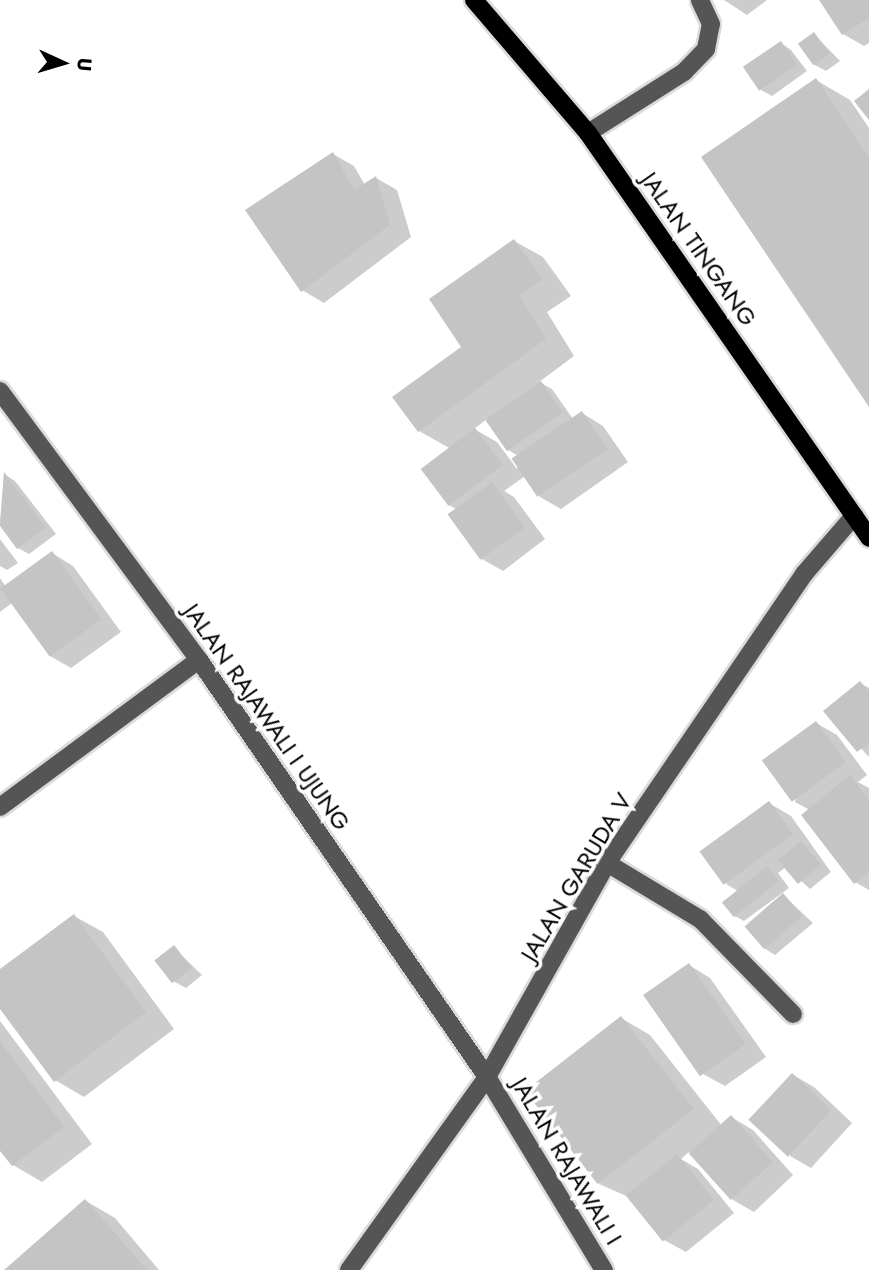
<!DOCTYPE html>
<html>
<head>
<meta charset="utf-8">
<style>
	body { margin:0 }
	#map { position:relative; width:869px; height:1270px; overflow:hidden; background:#fff; font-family:Jost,sans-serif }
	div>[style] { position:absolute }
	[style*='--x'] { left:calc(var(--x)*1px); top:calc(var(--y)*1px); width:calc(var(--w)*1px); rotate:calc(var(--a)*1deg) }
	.shadow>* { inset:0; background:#0003 }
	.building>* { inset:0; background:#c4c4c4; transform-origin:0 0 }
	.roads { filter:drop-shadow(2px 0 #dbdbdb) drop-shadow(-2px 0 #dbdbdb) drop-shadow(0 2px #dbdbdb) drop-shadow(0 -2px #dbdbdb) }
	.minor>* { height:18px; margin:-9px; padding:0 9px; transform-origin:9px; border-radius:9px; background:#555 }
	.major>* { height:18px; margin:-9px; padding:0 9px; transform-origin:9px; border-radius:9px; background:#000 }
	span { translate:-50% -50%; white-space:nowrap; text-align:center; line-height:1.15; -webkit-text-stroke:7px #fff; paint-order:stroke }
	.street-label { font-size:24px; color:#000 }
	.north { position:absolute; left:28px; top:28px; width:70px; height:70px; -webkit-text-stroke:5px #fff; paint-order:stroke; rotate:94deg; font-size:19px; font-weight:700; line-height:28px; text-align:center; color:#000 }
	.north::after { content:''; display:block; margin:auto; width:24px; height:32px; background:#000; clip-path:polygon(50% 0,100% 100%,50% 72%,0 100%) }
</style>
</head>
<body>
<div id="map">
	<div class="shadow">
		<div style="clip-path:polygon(724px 0,767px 0,747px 15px)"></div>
		<div style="clip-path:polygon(821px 0,869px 0,869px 43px,864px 46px,843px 34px)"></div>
		<div style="clip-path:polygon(815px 35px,840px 61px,826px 71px,815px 65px)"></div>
		<div style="clip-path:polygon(781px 43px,791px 50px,807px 71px,772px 96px,761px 90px)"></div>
		<div style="clip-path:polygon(816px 80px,850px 100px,869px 128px,869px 404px)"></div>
		<div style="clip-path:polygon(333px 154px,354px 166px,365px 185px,376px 178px,397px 190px,411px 237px,324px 303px,302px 290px)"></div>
		<div style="clip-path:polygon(evenodd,514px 241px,543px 257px,571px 296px,547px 312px,574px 356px,539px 382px,552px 389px,573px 419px,582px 413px,603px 426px,628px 462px,561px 509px,540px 497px,525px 476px,504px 491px,514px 497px,545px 539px,503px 571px,482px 559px,458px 510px,449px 505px,451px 449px,419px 431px,514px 241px,487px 419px,508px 450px,520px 457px,517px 469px,497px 442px,474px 429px,487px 419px)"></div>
		<div style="clip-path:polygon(4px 474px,15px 481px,56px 534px,29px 554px,18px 548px,0 523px)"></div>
		<div style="clip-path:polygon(0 539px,18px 563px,7px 570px,0 566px)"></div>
		<div style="clip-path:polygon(52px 553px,73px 566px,121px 632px,71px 668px,50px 656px,12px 603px,0 612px,0 578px,6px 587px)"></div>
		<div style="clip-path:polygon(860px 683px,869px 688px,869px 757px,826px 711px)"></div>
		<div style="clip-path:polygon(816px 723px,837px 735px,867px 775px,858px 782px,869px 788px,869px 890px,855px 882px,810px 810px,795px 802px)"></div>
		<div style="clip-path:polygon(769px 803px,791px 816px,831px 872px,810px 889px,786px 867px,778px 873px,789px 888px,744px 921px,733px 915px,738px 891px,726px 884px)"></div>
		<div style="clip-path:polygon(783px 895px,813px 923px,775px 955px,764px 948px)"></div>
		<div style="clip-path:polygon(74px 916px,103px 932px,174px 1029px,84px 1097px,55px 1080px,0 1006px,0 971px)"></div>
		<div style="clip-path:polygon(174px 948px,202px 975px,186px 988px,175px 982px)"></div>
		<div style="clip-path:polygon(689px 965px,710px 978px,766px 1057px,725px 1086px,703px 1074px,647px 996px)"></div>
		<div style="clip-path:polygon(621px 1018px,650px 1035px,722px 1126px,731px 1117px,753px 1130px,793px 1175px,754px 1212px,733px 1200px,689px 1152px,681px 1159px,698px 1169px,734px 1213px,686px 1252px,664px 1240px,631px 1198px,599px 1184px)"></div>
		<div style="clip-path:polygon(0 1021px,92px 1144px,42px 1182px,13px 1165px,0 1148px)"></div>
		<div style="clip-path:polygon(793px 1075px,814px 1087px,852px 1123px,811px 1168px,790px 1156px)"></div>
		<div style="clip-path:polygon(86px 1201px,115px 1218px,159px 1270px,8px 1270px)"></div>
	</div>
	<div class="building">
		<div style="clip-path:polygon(819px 0,869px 0,869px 18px,842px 35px)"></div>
		<div style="left:814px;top:32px;width:27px;height:20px;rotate:54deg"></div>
		<div style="left:781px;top:41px;width:29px;height:46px;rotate:56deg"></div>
		<div style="clip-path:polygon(816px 78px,869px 158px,869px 407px,701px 157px)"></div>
		<div style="clip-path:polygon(869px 89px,869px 120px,854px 101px)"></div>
		<div style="clip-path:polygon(333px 152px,354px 190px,376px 176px,390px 225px,301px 292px,245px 210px)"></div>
		<div style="clip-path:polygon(514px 239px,543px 279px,519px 295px,546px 339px,418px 432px,392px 397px,461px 347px,429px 299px)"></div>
		<div style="left:541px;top:381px;width:38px;height:68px;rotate:55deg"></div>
		<div style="left:582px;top:411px;width:46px;height:85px;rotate:56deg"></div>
		<div style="left:475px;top:428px;width:46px;height:68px;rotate:53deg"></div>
		<div style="clip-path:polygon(4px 472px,46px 528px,17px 549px,0 526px)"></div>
		<div style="left:492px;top:482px;width:56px;height:55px;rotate:54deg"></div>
		<div style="left:52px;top:551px;width:84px;height:64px;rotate:54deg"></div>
		<div style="clip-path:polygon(860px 681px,869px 692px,869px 743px,857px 752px,823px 711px)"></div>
		<div style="left:816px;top:721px;width:51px;height:67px;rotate:54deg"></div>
		<div style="clip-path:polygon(850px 775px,869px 800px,869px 871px,854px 884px,801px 815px)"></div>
		<div style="left:769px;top:801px;width:41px;height:86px;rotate:54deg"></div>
		<div style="left:801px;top:841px;width:31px;height:30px;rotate:50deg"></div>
		<div style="left:767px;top:866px;width:19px;height:58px;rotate:51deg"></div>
		<div style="left:783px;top:893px;width:30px;height:51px;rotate:49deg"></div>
		<div style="clip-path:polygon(74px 914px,146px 1012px,54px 1082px,0 1009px,0 969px)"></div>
		<div style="left:174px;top:945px;width:29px;height:25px;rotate:52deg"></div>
		<div style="left:689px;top:963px;width:99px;height:56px;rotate:55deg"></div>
		<div style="left:621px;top:1016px;width:118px;height:122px;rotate:52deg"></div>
		<div style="clip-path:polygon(0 1041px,64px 1127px,12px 1166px,0 1151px)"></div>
		<div style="left:792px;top:1073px;width:54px;height:64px;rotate:43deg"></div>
		<div style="left:731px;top:1115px;width:63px;height:57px;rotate:48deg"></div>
		<div style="left:677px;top:1154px;width:59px;height:66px;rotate:51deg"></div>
		<div style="clip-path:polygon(85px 1199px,147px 1270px,4px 1270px)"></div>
	</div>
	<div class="roads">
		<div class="minor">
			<div style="--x:588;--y:133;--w:114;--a:-32.4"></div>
			<div style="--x:684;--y:72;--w:32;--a:-46"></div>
			<div style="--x:706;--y:49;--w:25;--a:-79"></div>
			<div style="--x:711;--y:24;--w:26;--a:-115"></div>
			<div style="--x:0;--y:391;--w:335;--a:53.5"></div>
			<div style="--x:199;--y:660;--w:507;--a:55.37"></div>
			<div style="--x:487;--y:1077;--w:226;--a:58.8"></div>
			<div style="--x:0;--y:807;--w:247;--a:-36.5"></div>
			<div style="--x:607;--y:863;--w:109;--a:31.1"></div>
			<div style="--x:700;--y:919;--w:133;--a:45.6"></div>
			<div style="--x:349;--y:1270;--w:237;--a:-54.4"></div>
			<div style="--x:487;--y:1077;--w:245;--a:-60.7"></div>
			<div style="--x:607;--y:863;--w:350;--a:-55.7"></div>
			<div style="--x:804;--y:574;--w:77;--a:-49.2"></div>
		</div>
		<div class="major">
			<div style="--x:474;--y:0;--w:175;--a:49.4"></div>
			<div style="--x:588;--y:133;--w:493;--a:55.2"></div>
		</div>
	</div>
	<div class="street-label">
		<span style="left:699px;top:249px;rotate:55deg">JALAN TINGANG</span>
		<span style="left:267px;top:717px;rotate:55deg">JALAN RAJAWALI I UJUNG</span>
		<span style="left:576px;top:877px;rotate:-59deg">JALAN GARUDA V</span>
		<span style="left:567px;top:1161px;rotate:59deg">JALAN RAJAWALI I</span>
	</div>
	<div class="north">U</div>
</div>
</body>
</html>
